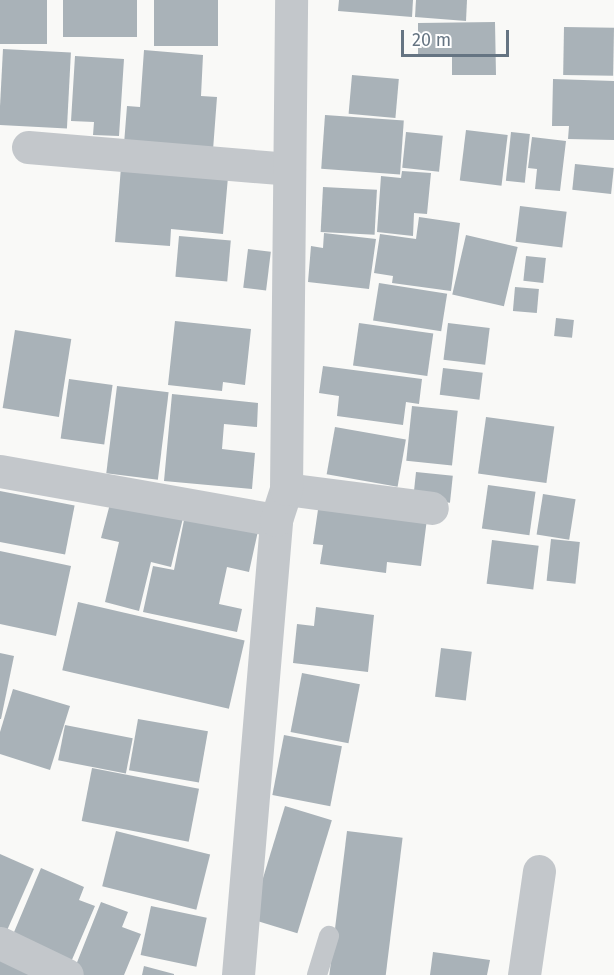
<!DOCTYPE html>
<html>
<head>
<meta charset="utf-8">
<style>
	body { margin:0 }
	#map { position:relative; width:614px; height:975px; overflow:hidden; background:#f9f9f7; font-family:"Fira Sans",sans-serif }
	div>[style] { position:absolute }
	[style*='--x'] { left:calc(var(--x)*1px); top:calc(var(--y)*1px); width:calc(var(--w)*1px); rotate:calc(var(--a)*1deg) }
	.building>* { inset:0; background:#a9b2b8; transform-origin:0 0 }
	.service>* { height:20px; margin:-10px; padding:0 10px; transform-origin:10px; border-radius:10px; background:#c3c7cb }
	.minor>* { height:33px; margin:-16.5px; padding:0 16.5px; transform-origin:16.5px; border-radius:16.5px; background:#c3c7cb }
	.tertiary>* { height:33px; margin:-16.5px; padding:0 16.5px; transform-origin:16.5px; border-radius:16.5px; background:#c3c7cb }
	span { translate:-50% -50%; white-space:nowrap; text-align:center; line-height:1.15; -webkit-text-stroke:6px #fff; paint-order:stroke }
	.scale { position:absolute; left:401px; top:30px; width:108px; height:27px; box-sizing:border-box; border:3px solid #657482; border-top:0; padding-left:8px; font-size:18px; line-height:21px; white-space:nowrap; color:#657482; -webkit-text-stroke:4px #fff; paint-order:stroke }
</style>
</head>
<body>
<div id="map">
	<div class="building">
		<div style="left:0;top:0;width:47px;height:44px"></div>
		<div style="left:63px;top:0;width:74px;height:37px"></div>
		<div style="left:154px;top:0;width:64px;height:46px"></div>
		<div style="clip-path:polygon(339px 0,413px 0,412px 17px,338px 11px)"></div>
		<div style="clip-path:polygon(416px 0,467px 0,466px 21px,415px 17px)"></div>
		<div style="clip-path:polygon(495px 22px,496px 75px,452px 75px,452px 56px,418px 57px,418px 23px)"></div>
		<div style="left:564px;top:27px;width:50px;height:48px;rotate:1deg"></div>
		<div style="left:3px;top:49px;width:68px;height:76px;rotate:3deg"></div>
		<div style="clip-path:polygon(144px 50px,203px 55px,201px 96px,217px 97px,213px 150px,124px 144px,127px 106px,140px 107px)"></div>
		<div style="clip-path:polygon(75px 56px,124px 59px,119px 136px,93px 135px,94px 122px,71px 121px)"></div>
		<div style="left:352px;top:75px;width:47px;height:39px;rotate:5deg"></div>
		<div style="clip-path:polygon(553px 79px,614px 81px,614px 140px,568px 139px,569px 126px,552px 126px)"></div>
		<div style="left:325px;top:115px;width:79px;height:54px;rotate:4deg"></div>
		<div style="left:466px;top:130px;width:42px;height:51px;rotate:7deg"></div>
		<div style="left:406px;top:132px;width:37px;height:36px;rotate:6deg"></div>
		<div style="left:511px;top:132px;width:19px;height:49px;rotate:6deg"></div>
		<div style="clip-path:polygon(532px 137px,566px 141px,560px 191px,535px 189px,537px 169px,528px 168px)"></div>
		<div style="left:575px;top:164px;width:39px;height:26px;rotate:6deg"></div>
		<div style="clip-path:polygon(121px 167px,228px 177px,223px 234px,171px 229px,170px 246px,115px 242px)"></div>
		<div style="clip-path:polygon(402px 171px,431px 173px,427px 214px,414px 213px,413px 236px,377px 232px,381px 176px,401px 178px)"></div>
		<div style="left:323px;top:187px;width:54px;height:45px;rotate:3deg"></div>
		<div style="left:520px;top:206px;width:47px;height:36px;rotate:7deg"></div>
		<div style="clip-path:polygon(419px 217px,460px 223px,451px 291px,392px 283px,393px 276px,374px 273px,380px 234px,416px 239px)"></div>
		<div style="clip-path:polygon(324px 233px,376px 239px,369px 289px,308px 282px,311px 246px,323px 248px)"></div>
		<div style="left:466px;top:235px;width:53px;height:61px;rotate:13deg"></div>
		<div style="left:179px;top:236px;width:52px;height:41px;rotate:5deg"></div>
		<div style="left:248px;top:249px;width:23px;height:39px;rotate:7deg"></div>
		<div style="left:526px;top:256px;width:20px;height:25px;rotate:6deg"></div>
		<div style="left:379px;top:283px;width:69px;height:38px;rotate:9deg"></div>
		<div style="left:515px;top:287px;width:24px;height:24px;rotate:5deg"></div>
		<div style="left:556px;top:318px;width:18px;height:18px;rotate:6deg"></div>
		<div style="clip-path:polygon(175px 321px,251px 329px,245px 385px,223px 382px,222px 391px,168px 385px)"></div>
		<div style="left:359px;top:323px;width:75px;height:43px;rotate:8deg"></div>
		<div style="left:448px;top:323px;width:42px;height:37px;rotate:7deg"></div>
		<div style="left:15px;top:330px;width:57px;height:79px;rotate:9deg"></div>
		<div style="clip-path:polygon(323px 366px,422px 379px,419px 404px,406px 402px,403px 425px,337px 416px,339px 396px,319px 393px)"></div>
		<div style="left:443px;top:368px;width:40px;height:27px;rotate:7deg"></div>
		<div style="left:69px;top:379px;width:44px;height:60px;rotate:8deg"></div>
		<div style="left:117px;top:386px;width:52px;height:88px;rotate:7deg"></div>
		<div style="clip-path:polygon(172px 394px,258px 403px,257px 427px,224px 424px,222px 449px,255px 453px,252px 489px,164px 481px)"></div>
		<div style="left:412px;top:406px;width:46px;height:55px;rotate:6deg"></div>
		<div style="left:486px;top:417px;width:69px;height:57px;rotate:8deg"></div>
		<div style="left:335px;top:427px;width:72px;height:48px;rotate:10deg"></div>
		<div style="left:416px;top:472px;width:37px;height:27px;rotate:6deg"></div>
		<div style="left:488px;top:485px;width:48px;height:44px;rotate:8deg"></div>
		<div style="left:0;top:491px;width:76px;height:50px;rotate:11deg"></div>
		<div style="left:543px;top:494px;width:33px;height:41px;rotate:9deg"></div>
		<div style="clip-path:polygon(320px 496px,428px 511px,421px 566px,387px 562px,386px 573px,320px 564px,323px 545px,313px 544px)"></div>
		<div style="clip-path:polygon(111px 500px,183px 518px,171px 567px,151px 562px,139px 611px,105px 602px,119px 542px,101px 538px)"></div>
		<div style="clip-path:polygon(185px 515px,258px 531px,249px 572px,227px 567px,219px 604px,242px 609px,237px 632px,143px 612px,153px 566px,174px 570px)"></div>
		<div style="left:551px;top:539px;width:29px;height:42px;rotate:6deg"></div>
		<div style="left:492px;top:540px;width:47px;height:44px;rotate:7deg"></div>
		<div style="clip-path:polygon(0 551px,71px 566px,56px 636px,0 624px)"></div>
		<div style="left:78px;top:602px;width:171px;height:70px;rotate:13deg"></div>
		<div style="clip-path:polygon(316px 607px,374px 615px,368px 672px,293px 663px,297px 624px,314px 626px)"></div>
		<div style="left:441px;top:648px;width:31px;height:49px;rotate:7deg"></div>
		<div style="clip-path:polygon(0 653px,14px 656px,1px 719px,0 719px)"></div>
		<div style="left:302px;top:673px;width:59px;height:60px;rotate:11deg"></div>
		<div style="clip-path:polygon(13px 689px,70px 706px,50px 770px,0 754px,0 732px)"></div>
		<div style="left:138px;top:719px;width:71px;height:52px;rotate:10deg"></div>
		<div style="left:65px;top:725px;width:69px;height:36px;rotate:11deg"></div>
		<div style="left:284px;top:735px;width:59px;height:61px;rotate:11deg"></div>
		<div style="left:92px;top:768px;width:109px;height:54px;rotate:11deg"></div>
		<div style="left:285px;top:806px;width:49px;height:118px;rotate:17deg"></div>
		<div style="left:116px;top:831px;width:97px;height:57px;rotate:14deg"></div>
		<div style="left:347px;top:831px;width:56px;height:145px;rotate:7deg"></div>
		<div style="clip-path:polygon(0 854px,34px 869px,5px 935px,0 933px)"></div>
		<div style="clip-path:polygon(41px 868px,84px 887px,79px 900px,95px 906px,68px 969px,9px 944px)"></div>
		<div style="clip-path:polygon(101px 902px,128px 912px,122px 927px,141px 934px,124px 975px,72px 975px)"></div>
		<div style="left:151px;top:906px;width:57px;height:50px;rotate:12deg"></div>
		<div style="clip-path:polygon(0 947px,44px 975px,0 975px)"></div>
		<div style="clip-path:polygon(433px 952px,490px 960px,487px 975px,430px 975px)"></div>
		<div style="clip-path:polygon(144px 966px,174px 974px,174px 975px,142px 975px)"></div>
	</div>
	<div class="service">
		<div style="--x:317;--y:975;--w:41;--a:-72.9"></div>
	</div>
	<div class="minor">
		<div style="--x:28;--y:147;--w:262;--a:4.8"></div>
		<div style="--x:0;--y:471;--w:280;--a:10.1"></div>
		<div style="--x:286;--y:489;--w:147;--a:7.4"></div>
		<div style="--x:0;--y:943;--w:74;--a:25.5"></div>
		<div style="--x:524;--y:975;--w:105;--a:-81.8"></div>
	</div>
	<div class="tertiary">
		<div style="--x:238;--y:975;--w:457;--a:-85.2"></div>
		<div style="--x:276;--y:520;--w:33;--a:-72"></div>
		<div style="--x:286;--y:489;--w:489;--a:-89.4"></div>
	</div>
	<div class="scale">20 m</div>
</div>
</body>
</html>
